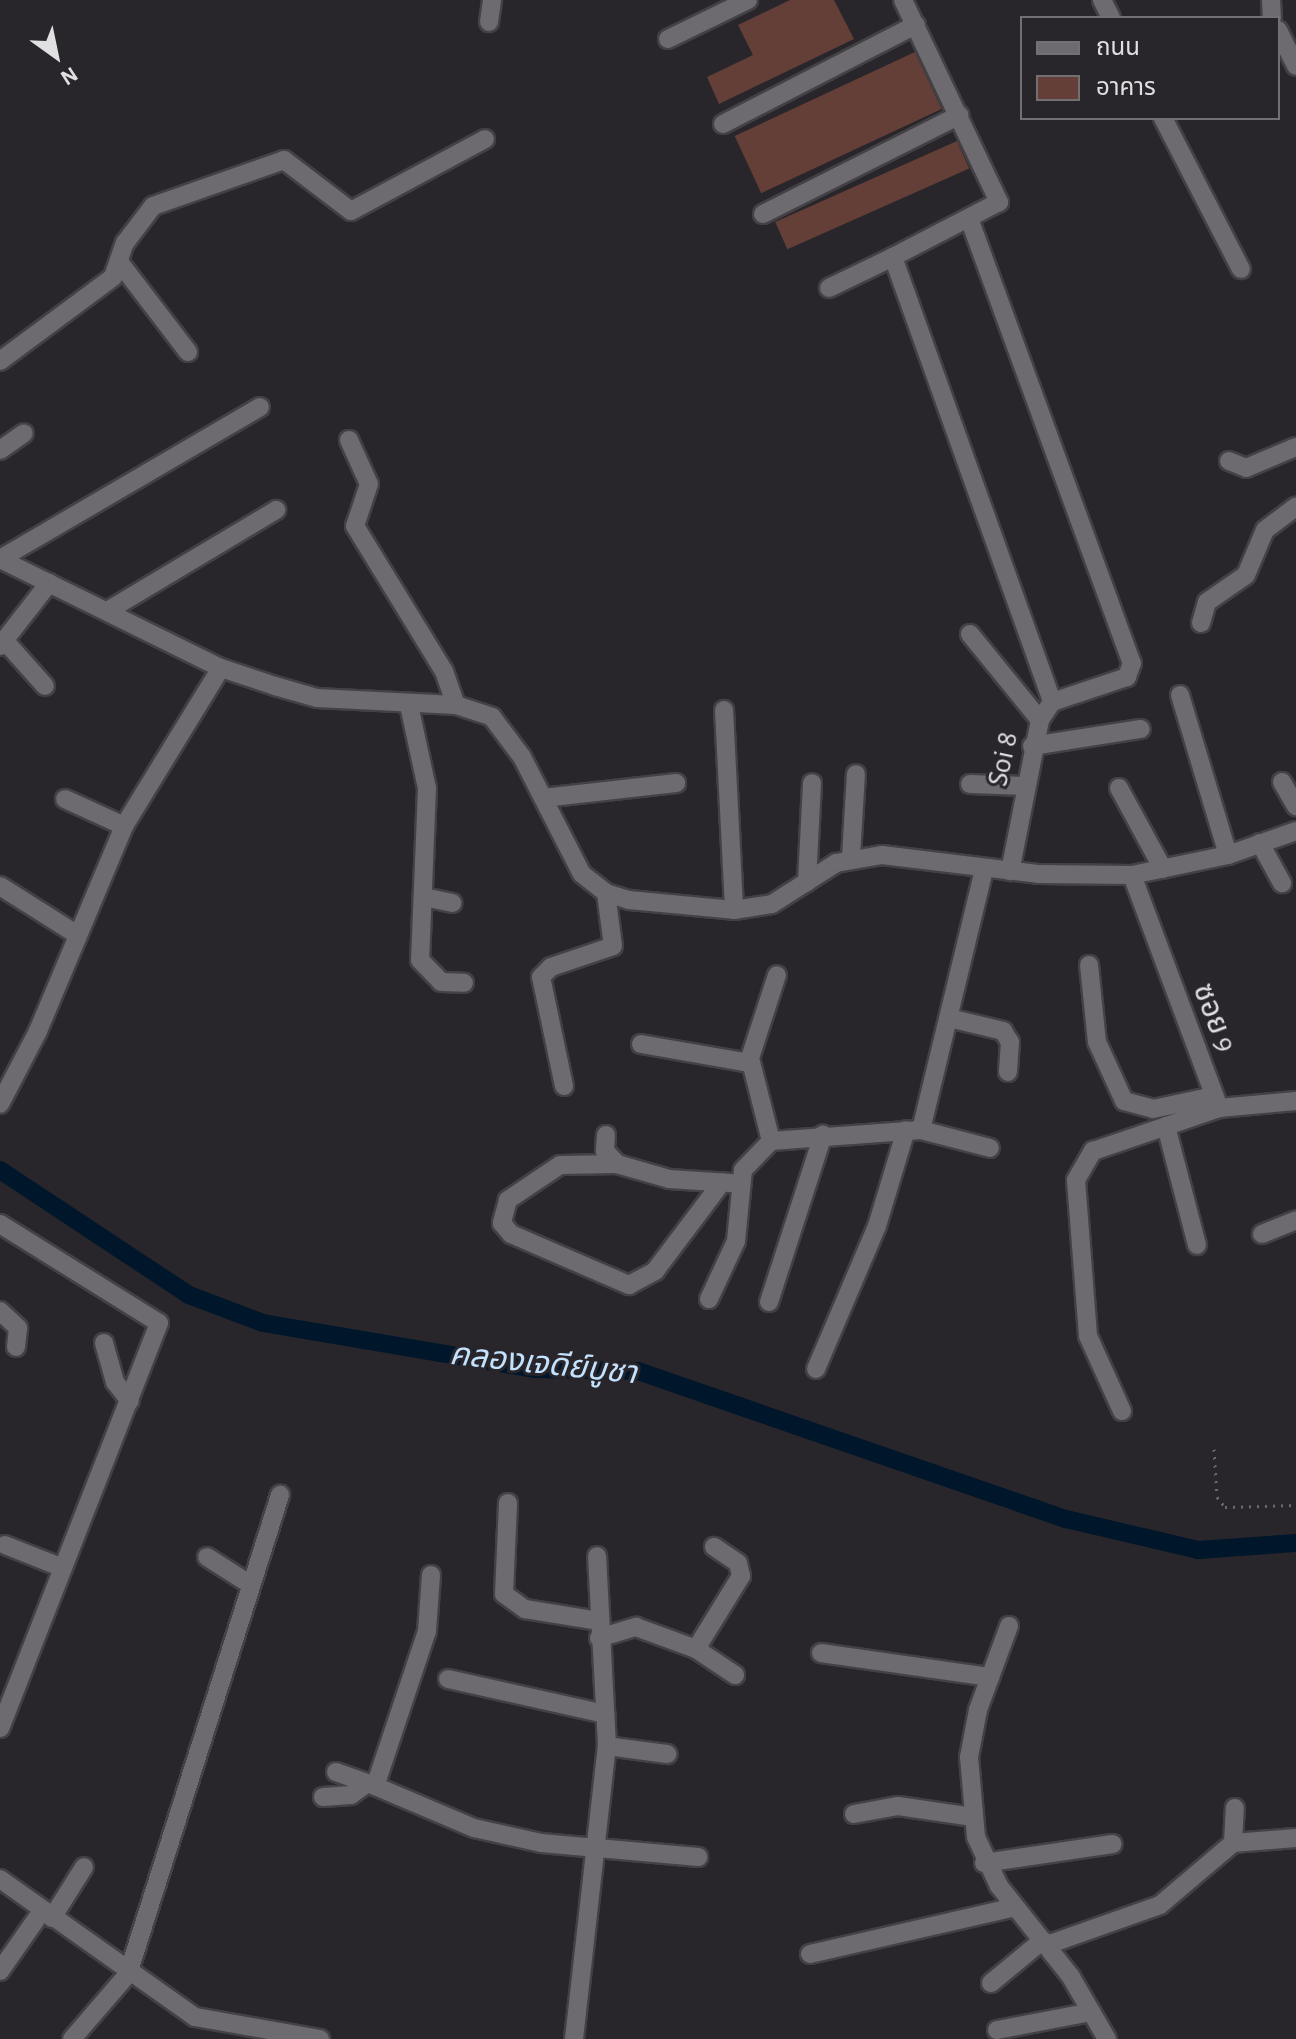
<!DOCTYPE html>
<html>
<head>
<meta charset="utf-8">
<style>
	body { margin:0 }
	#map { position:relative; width:1296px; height:2039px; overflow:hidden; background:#29262b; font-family:"Alegreya Sans","Noto Sans Thai",sans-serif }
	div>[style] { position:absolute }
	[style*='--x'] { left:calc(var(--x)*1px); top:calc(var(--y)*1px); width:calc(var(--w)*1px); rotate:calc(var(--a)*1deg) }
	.canal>* { height:18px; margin:-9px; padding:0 9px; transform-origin:9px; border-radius:9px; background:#00162b }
	.building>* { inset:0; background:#643f37; transform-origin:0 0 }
	.path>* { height:3px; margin-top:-1.5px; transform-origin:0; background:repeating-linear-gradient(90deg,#6c6a6e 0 2px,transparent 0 8px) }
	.roads { filter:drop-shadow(2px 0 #434145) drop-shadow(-2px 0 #434145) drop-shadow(0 2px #434145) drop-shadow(0 -2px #434145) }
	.minor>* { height:18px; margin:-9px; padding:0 9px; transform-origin:9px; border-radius:9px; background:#6d6a70 }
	span { translate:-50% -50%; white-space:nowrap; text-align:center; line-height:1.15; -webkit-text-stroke:6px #29262b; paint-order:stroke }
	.street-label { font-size:30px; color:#e0dfe2 }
	.water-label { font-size:32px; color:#c3e2fe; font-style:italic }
	.legend { position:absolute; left:1020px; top:16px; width:260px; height:104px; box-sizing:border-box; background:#29262b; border:2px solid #727074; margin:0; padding:10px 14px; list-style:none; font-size:24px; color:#e0dfe2 }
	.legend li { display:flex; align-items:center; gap:16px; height:40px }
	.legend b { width:40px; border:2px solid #727074 }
	.north { position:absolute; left:16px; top:16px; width:80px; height:80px; -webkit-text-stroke:6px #29262b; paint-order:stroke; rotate:147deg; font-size:22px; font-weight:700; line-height:32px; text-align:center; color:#e0dfe2 }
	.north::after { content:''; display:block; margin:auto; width:28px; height:36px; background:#e0dfe2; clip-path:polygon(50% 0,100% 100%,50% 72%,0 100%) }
</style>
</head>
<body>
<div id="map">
	<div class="canal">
		<div style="--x:0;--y:1170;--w:227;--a:33.5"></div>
		<div style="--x:189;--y:1295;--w:79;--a:20.7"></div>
		<div style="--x:263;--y:1323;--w:276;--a:9.6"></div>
		<div style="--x:535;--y:1369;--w:103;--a:1.1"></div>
		<div style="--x:638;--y:1371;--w:453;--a:19.1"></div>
		<div style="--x:1066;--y:1519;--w:136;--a:13.2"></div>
		<div style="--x:1198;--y:1550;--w:98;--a:-4.1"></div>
	</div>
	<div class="building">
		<div style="clip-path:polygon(790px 0,834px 0,854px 39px,719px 104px,707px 77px,753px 55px,738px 25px)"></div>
		<div style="left:915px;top:52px;width:63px;height:199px;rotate:65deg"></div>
		<div style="left:957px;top:141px;width:30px;height:199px;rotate:66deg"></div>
	</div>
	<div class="path">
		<div style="--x:1214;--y:1449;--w:48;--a:86.4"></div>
		<div style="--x:1217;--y:1497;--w:13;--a:51"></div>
		<div style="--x:1225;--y:1507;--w:71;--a:-1.6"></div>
	</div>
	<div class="roads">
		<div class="minor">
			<div style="--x:903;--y:0;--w:224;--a:64.6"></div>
			<div style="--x:999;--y:202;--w:119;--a:152.6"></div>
			<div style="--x:893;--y:257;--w:473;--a:70.3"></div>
			<div style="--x:1102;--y:0;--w:20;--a:63"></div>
			<div style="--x:1271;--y:0;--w:18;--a:87"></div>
			<div style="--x:489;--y:22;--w:22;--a:-82"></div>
			<div style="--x:1278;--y:30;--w:40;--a:63.4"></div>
			<div style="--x:668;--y:39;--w:89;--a:-26"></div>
			<div style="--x:1163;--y:118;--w:170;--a:62.7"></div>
			<div style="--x:723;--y:124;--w:217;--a:-27.2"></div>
			<div style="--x:763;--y:214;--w:220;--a:-26.7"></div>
			<div style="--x:970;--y:221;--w:471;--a:69.9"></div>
			<div style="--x:1132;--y:663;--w:15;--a:110"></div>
			<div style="--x:1127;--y:677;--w:79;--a:161.6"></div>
			<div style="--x:1052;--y:702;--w:22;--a:124"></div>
			<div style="--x:120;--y:263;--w:112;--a:52.6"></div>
			<div style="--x:829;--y:288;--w:71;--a:-25.8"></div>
			<div style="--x:0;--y:361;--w:141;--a:-36.6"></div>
			<div style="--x:113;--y:277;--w:36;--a:-71"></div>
			<div style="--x:125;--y:243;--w:46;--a:-52.9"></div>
			<div style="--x:153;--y:206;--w:139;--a:-19.3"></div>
			<div style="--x:284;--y:160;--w:84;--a:37.3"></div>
			<div style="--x:351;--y:211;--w:152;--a:-28.2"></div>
			<div style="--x:349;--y:440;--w:48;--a:65.6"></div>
			<div style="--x:369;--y:484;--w:44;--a:108.4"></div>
			<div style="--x:355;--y:526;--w:170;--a:58.5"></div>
			<div style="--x:444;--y:671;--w:36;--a:71"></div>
			<div style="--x:0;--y:450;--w:29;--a:-35"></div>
			<div style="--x:1229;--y:461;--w:18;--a:22"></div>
			<div style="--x:1246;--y:468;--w:54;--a:-22.8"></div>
			<div style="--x:0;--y:559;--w:246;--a:26.3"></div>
			<div style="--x:221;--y:668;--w:57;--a:18.4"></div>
			<div style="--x:275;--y:686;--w:44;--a:15.9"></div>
			<div style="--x:317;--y:698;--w:139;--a:2.9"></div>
			<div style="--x:456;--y:705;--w:38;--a:18"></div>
			<div style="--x:492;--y:717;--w:50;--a:53.1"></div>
			<div style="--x:522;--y:757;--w:131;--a:62.9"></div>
			<div style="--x:582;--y:874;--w:31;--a:38"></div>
			<div style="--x:606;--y:893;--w:24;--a:17"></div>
			<div style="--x:629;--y:900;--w:105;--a:5.4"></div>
			<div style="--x:734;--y:910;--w:38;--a:-9"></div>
			<div style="--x:772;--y:904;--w:76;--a:-32.6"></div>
			<div style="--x:836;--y:863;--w:47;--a:-9.9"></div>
			<div style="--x:882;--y:855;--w:157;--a:6.9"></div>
			<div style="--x:1038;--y:874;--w:94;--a:0.6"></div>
			<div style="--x:1132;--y:875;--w:98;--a:-11.8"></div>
			<div style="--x:1228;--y:855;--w:72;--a:-19.4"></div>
			<div style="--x:0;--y:559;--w:301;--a:-30.3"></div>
			<div style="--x:109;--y:610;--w:195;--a:-30.9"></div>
			<div style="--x:1201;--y:623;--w:22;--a:-74"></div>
			<div style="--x:1207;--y:602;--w:47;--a:-34.7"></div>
			<div style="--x:1246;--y:575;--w:49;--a:-67.1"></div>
			<div style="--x:1265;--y:530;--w:39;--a:-37"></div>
			<div style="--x:970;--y:634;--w:111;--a:50.9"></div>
			<div style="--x:1040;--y:720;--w:154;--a:101.2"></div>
			<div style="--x:5;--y:641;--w:60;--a:48.4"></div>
			<div style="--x:0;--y:646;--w:80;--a:-52.1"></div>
			<div style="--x:1180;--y:695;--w:167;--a:73.3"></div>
			<div style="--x:409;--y:705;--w:85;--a:77.8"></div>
			<div style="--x:427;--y:788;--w:172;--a:92.3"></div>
			<div style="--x:420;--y:960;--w:30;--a:46"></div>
			<div style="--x:441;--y:982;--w:23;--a:2"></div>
			<div style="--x:724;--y:710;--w:200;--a:87.1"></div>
			<div style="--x:1032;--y:746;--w:110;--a:-8.9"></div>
			<div style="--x:1282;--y:782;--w:28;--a:60"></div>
			<div style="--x:970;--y:784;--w:55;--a:2.1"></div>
			<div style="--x:1119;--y:788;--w:92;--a:61.5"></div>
			<div style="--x:543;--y:798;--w:134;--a:-6.4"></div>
			<div style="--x:65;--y:799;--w:65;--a:24.6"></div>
			<div style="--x:1260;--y:843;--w:46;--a:61.2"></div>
			<div style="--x:851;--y:857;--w:83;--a:-86.6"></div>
			<div style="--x:1132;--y:875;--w:249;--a:69.5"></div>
			<div style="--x:1219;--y:1108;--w:77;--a:-5.2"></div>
			<div style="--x:807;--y:882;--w:99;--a:-87.1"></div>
			<div style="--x:0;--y:886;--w:90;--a:32.3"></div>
			<div style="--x:424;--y:897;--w:29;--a:12"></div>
			<div style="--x:1089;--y:965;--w:77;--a:84.1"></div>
			<div style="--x:1097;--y:1042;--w:65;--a:65.4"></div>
			<div style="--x:1124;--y:1101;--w:30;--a:15"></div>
			<div style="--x:1153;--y:1109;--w:62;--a:-12"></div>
			<div style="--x:949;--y:1018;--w:56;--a:13.5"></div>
			<div style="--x:1003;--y:1031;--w:13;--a:58"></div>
			<div style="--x:1010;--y:1042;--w:30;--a:94"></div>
			<div style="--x:641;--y:1044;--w:111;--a:9.9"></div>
			<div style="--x:564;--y:1086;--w:111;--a:-101.9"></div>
			<div style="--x:541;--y:977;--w:14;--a:-45"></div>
			<div style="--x:551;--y:967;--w:65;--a:-18.7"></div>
			<div style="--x:613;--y:946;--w:53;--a:-97.5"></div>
			<div style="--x:0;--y:1104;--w:82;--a:-62.5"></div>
			<div style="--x:38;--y:1031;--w:222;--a:-67.2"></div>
			<div style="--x:124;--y:826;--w:185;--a:-58.5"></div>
			<div style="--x:1166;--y:1126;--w:123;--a:75.4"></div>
			<div style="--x:921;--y:1130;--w:268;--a:-76.4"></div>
			<div style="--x:606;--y:1135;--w:16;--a:94"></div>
			<div style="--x:605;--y:1151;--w:18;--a:47"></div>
			<div style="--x:617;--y:1164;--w:54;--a:16.1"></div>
			<div style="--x:669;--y:1179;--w:62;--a:3.7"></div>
			<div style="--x:771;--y:1141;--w:86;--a:-104.2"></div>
			<div style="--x:750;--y:1058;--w:87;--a:-72"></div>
			<div style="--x:617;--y:1164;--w:57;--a:179"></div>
			<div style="--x:560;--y:1165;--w:63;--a:146.1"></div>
			<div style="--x:508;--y:1200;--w:24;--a:105"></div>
			<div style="--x:502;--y:1223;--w:14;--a:51"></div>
			<div style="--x:511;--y:1234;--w:129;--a:23.4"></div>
			<div style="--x:629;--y:1285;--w:30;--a:-28"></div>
			<div style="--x:655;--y:1271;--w:111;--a:-53"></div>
			<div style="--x:0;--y:1224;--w:187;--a:31.9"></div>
			<div style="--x:159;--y:1323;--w:435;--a:111.4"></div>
			<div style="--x:1262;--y:1234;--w:37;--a:-22"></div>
			<div style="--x:709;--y:1299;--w:64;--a:-65"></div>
			<div style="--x:736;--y:1241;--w:71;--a:-84.4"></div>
			<div style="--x:743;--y:1170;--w:40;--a:-46"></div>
			<div style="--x:771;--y:1141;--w:150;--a:-4.2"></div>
			<div style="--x:921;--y:1130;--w:71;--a:14.6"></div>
			<div style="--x:769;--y:1302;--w:176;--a:-72.1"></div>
			<div style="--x:0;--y:1311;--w:25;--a:43"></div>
			<div style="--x:18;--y:1328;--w:19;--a:96"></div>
			<div style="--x:104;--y:1343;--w:41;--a:74.2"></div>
			<div style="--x:115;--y:1382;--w:24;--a:52"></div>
			<div style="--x:816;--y:1369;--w:155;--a:-66.9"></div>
			<div style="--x:877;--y:1226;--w:100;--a:-73.2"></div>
			<div style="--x:1122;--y:1411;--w:82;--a:-114.4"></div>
			<div style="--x:1088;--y:1336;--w:156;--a:-94.4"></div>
			<div style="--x:1076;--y:1180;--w:34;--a:-60"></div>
			<div style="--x:1093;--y:1151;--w:133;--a:-18.8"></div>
			<div style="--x:508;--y:1503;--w:91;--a:92.5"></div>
			<div style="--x:504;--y:1594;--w:26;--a:36"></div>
			<div style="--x:525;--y:1609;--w:74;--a:9.3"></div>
			<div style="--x:5;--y:1545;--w:62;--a:21.6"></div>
			<div style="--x:207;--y:1557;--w:52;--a:32.5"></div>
			<div style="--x:431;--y:1575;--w:56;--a:94.1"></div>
			<div style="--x:427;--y:1631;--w:163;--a:108.5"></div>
			<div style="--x:375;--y:1786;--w:108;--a:23"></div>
			<div style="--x:474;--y:1828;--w:69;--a:12.6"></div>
			<div style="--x:541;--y:1843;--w:158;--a:5.1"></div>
			<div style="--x:1009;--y:1626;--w:90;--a:110.3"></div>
			<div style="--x:978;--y:1710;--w:48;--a:100.8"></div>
			<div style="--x:969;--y:1757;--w:80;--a:85"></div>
			<div style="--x:976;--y:1837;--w:54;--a:64.9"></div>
			<div style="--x:999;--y:1886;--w:116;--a:51.6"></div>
			<div style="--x:1071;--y:1977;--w:72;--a:59.9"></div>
			<div style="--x:599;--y:1638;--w:39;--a:-17"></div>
			<div style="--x:636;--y:1627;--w:64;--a:20.1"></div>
			<div style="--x:696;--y:1649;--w:86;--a:-58.3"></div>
			<div style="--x:741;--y:1576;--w:13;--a:-103"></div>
			<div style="--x:738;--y:1563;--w:29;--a:-146"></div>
			<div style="--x:696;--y:1649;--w:47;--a:33.7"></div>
			<div style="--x:821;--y:1653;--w:171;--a:8.1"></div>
			<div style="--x:448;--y:1679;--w:161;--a:12.6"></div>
			<div style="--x:607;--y:1746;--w:61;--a:7.6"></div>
			<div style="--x:336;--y:1772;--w:41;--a:19.7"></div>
			<div style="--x:323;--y:1797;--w:28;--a:-4"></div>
			<div style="--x:351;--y:1795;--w:19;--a:-36"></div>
			<div style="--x:854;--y:1814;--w:45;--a:-10.3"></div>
			<div style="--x:898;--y:1806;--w:76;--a:8.3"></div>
			<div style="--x:1233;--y:1843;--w:35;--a:-87"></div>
			<div style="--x:984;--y:1863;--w:130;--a:-8.4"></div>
			<div style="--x:0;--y:1879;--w:239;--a:35.3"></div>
			<div style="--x:195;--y:2017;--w:127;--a:10"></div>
			<div style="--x:52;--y:1918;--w:60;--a:-57.9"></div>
			<div style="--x:1047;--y:1945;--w:120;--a:-19.5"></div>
			<div style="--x:1160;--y:1905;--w:96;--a:-40.3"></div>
			<div style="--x:1233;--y:1843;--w:63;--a:-4.5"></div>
			<div style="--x:810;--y:1954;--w:210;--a:-12.9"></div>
			<div style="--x:0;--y:1971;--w:73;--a:-55"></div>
			<div style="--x:991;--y:1983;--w:67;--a:-39.6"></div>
			<div style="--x:997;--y:2030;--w:96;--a:-10.8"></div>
			<div style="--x:72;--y:2039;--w:86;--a:-49.3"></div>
			<div style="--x:128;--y:1974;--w:503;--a:-72.39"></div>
			<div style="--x:574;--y:2039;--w:295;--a:-83.6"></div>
			<div style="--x:607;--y:1746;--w:190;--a:-93"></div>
		</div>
	</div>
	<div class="street-label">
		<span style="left:1003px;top:759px;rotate:-78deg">Soi 8</span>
		<span style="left:1214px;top:1018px;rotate:69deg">ซอย 9</span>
	</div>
	<div class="water-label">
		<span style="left:543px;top:1364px;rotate:6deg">คลองเจดีย์บูชา</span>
	</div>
	<ul class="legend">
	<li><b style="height:10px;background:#6d6a70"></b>ถนน</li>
	<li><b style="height:22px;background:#643f37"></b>อาคาร</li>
	</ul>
	<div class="north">N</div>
</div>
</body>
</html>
